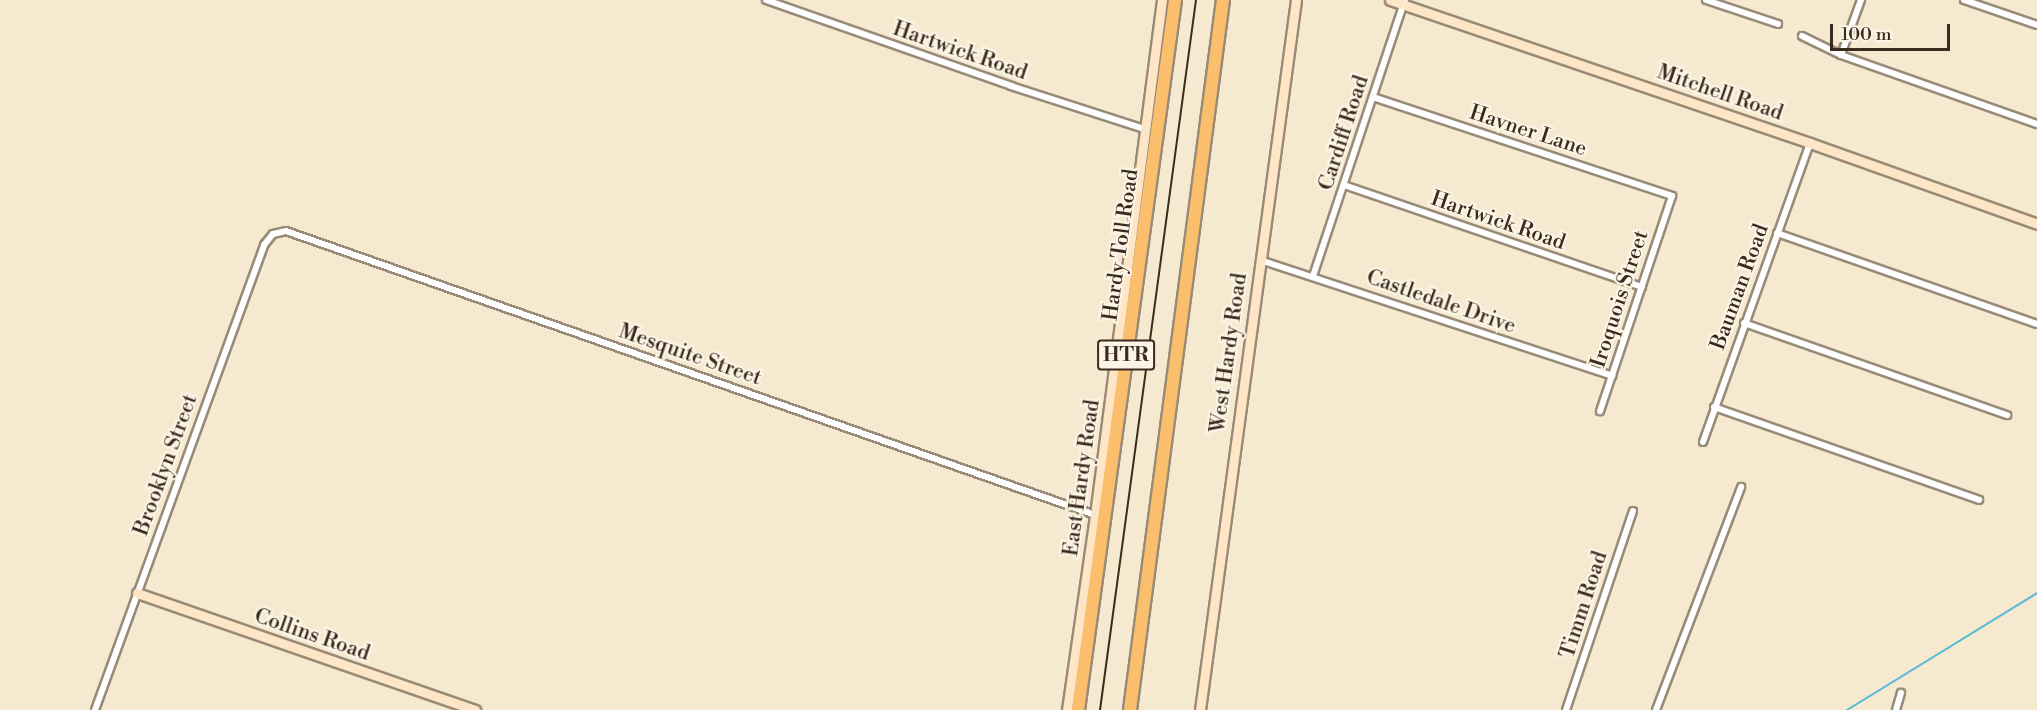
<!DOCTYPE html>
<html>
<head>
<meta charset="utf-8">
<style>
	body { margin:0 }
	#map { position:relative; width:2037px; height:710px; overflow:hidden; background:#f5e9d0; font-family:"Libre Bodoni",serif }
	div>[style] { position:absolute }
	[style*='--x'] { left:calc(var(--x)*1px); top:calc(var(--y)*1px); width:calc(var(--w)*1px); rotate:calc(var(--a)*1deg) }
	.stream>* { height:2px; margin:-1px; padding:0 1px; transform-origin:1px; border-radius:1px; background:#5abbd8 }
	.roads { filter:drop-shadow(2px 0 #988a77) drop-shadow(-2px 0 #988a77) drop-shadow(0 2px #988a77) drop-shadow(0 -2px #988a77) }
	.street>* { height:6px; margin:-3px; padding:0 3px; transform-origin:3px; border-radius:3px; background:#fff }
	.secondary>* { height:9px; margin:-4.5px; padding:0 4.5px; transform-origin:4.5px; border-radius:4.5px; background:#fde5c5 }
	.highway>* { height:12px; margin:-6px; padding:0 6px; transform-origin:6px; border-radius:6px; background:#fabe6d }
	.rail>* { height:2px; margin:-1px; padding:0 1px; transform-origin:1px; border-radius:1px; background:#3b2a1e }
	span { translate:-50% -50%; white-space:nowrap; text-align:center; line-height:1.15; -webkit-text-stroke:4.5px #fcf5e5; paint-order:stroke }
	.shield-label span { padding:2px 4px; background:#fcf5e5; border:2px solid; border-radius:4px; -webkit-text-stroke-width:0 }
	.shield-label { font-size:20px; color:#3b2a1e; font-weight:700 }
	.street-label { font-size:21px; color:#3b2a1e }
	.scale { position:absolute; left:1830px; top:24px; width:120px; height:27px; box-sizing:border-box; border:3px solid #3b2a1e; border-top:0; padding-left:8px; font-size:18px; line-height:21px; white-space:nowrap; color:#3b2a1e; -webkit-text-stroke:4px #fcf5e5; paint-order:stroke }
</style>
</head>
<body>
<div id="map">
	<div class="stream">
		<div style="--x:1847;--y:710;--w:223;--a:-31.6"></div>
	</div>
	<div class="roads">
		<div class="street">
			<div style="--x:766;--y:0;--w:260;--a:19.3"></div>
			<div style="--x:1011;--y:86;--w:140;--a:17.9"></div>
			<div style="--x:1706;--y:0;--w:76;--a:18.4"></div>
			<div style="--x:1964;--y:0;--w:77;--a:18.9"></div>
			<div style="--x:1802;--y:36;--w:43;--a:26"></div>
			<div style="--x:1841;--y:55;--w:208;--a:19.4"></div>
			<div style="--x:1841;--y:55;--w:59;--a:-70"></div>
			<div style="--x:1373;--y:97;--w:315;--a:18.3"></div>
			<div style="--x:1672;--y:196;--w:227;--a:108.5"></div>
			<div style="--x:1344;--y:185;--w:315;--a:18.9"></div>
			<div style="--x:1777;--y:233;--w:275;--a:19.3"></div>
			<div style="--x:1260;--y:260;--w:371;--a:18.2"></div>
			<div style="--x:1313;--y:276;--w:291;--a:-71.6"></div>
			<div style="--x:1744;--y:323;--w:279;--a:19.3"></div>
			<div style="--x:1714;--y:407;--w:281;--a:19.3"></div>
			<div style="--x:1703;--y:442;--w:318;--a:-70.3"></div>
			<div style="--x:95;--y:710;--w:495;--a:-70"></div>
			<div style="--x:264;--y:245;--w:14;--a:-51"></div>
			<div style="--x:273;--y:234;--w:13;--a:-13"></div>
			<div style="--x:286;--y:231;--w:857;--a:19.34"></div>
			<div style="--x:1566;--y:710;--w:210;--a:-71.4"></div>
			<div style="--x:1656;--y:710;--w:239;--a:-69.1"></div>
			<div style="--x:1896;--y:710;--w:18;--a:-74"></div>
		</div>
		<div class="secondary">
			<div style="--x:1390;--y:0;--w:444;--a:18.8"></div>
			<div style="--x:1810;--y:143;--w:241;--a:19.6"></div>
			<div style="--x:137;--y:593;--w:358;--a:19.1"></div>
			<div style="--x:1067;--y:710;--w:197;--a:-81.8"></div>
			<div style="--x:1095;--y:515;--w:519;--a:-82.59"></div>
			<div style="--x:1200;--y:710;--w:716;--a:-82.3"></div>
		</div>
		<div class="highway">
			<div style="--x:1078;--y:710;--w:717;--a:-82.22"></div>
			<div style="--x:1130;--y:710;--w:716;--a:-82.54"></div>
		</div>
	</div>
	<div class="rail">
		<div style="--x:1100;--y:710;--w:716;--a:-82.3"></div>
	</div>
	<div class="shield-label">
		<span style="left:1126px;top:355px">HTR</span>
	</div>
	<div class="street-label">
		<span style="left:960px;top:51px;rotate:19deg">Hartwick Road</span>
		<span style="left:1720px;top:93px;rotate:19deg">Mitchell Road</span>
		<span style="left:1528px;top:131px;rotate:18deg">Havner Lane</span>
		<span style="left:1344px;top:133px;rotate:-72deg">Cardiff Road</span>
		<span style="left:1498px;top:221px;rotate:19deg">Hartwick Road</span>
		<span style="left:1121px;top:245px;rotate:-82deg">Hardy Toll Road</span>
		<span style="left:1740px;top:287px;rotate:-70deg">Bauman Road</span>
		<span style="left:1620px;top:299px;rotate:-72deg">Iroquois Street</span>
		<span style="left:1441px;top:302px;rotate:19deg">Castledale Drive</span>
		<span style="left:1229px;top:353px;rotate:-82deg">West Hardy Road</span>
		<span style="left:690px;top:355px;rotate:19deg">Mesquite Street</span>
		<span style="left:166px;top:465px;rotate:-70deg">Brooklyn Street</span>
		<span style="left:1082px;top:478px;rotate:-82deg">East Hardy Road</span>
		<span style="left:1584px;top:605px;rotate:-72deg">Timm Road</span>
		<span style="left:312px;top:635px;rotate:19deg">Collins Road</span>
	</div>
	<div class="scale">100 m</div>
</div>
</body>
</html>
